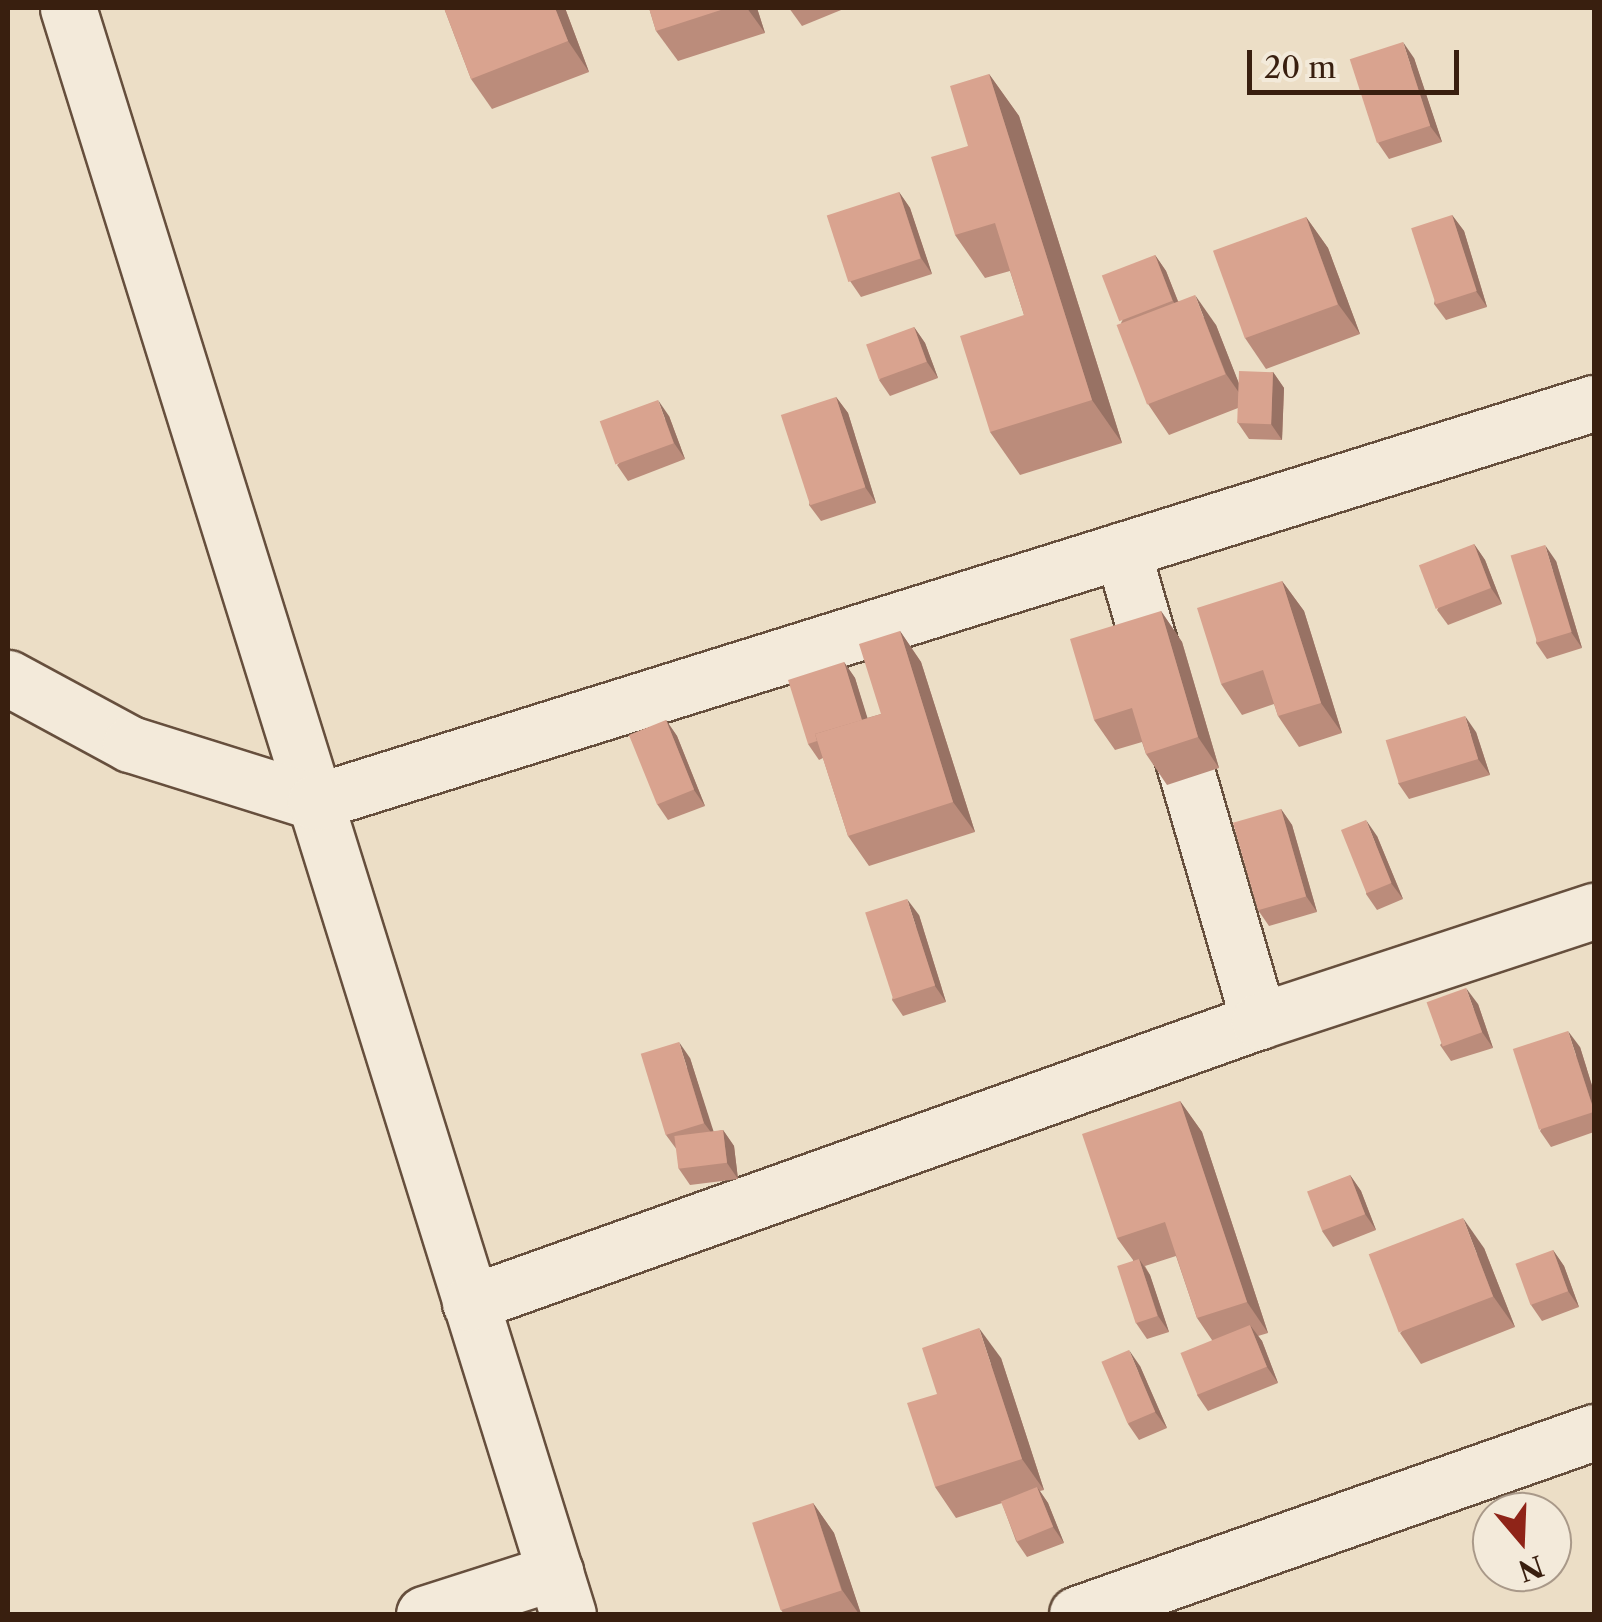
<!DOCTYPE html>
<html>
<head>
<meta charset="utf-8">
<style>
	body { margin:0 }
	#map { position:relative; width:1602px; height:1622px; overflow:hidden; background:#ecdec6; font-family:"Libre Caslon Text",serif }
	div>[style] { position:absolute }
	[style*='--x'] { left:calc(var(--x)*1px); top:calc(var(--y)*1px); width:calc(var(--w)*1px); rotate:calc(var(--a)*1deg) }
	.roads { filter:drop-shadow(2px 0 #664f3d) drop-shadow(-2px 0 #664f3d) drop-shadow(0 2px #664f3d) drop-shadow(0 -2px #664f3d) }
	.street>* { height:55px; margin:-27.5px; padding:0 27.5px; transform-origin:27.5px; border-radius:27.5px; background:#f3eada }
	.wall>* { inset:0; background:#bb8c7b }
	.shaded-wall>* { inset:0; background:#987264 }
	.building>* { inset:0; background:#d9a38f; transform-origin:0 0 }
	span { translate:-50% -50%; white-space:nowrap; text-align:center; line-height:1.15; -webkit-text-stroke:8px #f3eada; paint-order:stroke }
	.frame { position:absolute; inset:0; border:10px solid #391f0f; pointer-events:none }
	.north { position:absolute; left:1472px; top:1492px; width:100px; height:100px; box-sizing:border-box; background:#f3eada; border:2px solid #a99989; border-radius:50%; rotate:161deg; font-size:28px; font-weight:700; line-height:40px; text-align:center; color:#391f0f }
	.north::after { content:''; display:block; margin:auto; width:35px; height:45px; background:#8f2418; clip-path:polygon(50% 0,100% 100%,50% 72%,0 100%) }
	.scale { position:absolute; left:1247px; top:50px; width:212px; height:45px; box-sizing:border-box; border:5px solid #391f0f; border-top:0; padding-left:12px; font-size:30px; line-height:35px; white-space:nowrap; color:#391f0f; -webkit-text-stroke:8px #f3eada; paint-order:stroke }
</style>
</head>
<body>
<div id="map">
	<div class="roads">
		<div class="street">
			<div style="--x:68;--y:8;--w:1682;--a:72.71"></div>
			<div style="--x:1122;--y:550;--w:491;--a:73.8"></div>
			<div style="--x:8;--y:678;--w:139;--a:28.4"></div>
			<div style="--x:130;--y:744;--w:194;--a:17.4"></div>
			<div style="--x:315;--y:802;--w:1340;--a:-17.33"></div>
			<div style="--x:470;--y:1303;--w:838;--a:-19.67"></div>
			<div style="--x:1259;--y:1021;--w:353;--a:-18.2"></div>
			<div style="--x:424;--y:1614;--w:138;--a:-17.8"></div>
			<div style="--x:1077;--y:1614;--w:548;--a:-19.39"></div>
		</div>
	</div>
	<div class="wall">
		<div style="clip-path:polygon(444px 8px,565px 8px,589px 72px,492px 109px,471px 79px)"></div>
		<div style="clip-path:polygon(649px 8px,757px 8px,765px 33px,678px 61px,656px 31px)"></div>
		<div style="clip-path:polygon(789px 8px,846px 8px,802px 26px)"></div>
		<div style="clip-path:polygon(1414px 58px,1442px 142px,1389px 159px,1378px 143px)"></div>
		<div style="clip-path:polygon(989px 74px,1019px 116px,1122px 443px,1020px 475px,990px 432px,1024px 315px,1010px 271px,985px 278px,955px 235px,968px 146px)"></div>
		<div style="clip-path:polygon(899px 192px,910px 208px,932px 274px,861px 297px,850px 281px)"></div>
		<div style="clip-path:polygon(1452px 215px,1464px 231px,1487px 307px,1446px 320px,1434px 304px)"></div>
		<div style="clip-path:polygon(1306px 217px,1328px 248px,1360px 334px,1266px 369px,1245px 338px)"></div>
		<div style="clip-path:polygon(1155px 255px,1166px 271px,1178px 301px,1216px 325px,1239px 384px,1273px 372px,1284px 388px,1282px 440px,1249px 439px,1238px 423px,1238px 408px,1169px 435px,1148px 404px,1121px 323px)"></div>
		<div style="clip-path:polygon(914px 327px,925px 343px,938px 378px,890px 396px,879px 380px)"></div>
		<div style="clip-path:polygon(836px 397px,848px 413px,876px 503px,821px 521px,809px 505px)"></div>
		<div style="clip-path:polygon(669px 416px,685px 459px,628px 481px,617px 465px)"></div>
		<div style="clip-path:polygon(1474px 544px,1485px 560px,1502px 604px,1448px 625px,1437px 610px)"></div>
		<div style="clip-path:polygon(1556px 561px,1582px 648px,1547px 659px,1536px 643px)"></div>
		<div style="clip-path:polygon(1282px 581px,1304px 611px,1342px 733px,1299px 747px,1278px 716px,1274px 704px,1242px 715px,1221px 684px)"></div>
		<div style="clip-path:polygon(1161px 611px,1182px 642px,1219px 768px,1167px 785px,1146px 754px,1142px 742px,1115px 750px,1094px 720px)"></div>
		<div style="clip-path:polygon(900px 631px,921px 662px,975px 832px,869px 866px,848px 836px,823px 758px,819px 760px,808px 744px,844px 662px,855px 678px,867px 718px,881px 714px)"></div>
		<div style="clip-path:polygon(666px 720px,677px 736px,705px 806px,668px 820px,657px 804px)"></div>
		<div style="clip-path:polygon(1476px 732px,1490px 775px,1409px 799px,1398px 783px)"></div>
		<div style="clip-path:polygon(1281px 809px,1292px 825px,1317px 912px,1269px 926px,1258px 910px)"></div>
		<div style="clip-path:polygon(1377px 836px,1403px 899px,1377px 910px,1366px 894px)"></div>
		<div style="clip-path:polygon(919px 915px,946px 1002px,903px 1016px,892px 1000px)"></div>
		<div style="clip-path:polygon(1478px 1004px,1493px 1048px,1451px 1061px,1440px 1045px)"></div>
		<div style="clip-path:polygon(1580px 1047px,1594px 1092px,1594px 1132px,1551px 1147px,1540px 1131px)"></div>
		<div style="clip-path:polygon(690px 1058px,713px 1132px,723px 1130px,734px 1146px,738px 1179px,690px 1185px,679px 1169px,677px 1150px,666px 1135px)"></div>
		<div style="clip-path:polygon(1180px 1101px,1202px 1132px,1268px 1333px,1258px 1336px,1262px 1341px,1278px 1383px,1208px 1411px,1197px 1395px,1212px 1340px,1197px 1318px,1176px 1256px,1145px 1266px,1150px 1275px,1169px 1332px,1147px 1339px,1136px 1323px,1133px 1260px,1117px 1238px)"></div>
		<div style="clip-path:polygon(1350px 1175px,1361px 1191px,1376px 1230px,1333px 1247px,1322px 1231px)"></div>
		<div style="clip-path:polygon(1484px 1248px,1515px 1327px,1421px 1364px,1400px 1333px)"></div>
		<div style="clip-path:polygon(1553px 1250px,1564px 1266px,1579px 1307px,1542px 1321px,1531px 1305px)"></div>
		<div style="clip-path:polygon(1001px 1358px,1044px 1490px,1040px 1491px,1048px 1503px,1064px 1543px,1027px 1557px,1016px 1541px,1002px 1503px,956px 1518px,935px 1487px,937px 1394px)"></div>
		<div style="clip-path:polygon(1140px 1366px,1167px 1428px,1139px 1440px,1128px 1424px)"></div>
		<div style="clip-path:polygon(813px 1503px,834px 1533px,861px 1614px,784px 1614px,781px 1610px)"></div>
	</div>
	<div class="shaded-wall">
		<div style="clip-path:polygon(555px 8px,565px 8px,589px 72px,568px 41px)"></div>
		<div style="clip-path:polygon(747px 8px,757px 8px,765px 33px)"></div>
		<div style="clip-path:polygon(1403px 42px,1414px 58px,1442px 142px,1430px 126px)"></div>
		<div style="clip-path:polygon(989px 74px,1019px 116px,1122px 443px,1092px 400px)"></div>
		<div style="clip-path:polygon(899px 192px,910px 208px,932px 274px,921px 258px)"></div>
		<div style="clip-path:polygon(1452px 215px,1464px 231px,1487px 307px,1476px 291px)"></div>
		<div style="clip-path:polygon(1306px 217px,1328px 248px,1360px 334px,1338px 304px)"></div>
		<div style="clip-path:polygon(1155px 255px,1166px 271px,1184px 317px,1173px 301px)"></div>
		<div style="clip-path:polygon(1195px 295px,1216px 325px,1247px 404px,1226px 374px)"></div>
		<div style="clip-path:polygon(914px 327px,925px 343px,938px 378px,927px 362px)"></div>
		<div style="clip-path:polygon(1273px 372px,1284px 388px,1282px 440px,1271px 424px)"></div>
		<div style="clip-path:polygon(836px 397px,848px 413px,876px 503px,865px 487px)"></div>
		<div style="clip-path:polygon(658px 400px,669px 416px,685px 459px,674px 443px)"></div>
		<div style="clip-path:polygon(1474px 544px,1485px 560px,1502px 604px,1491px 588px)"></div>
		<div style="clip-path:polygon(1545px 545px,1556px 561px,1582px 648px,1571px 632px)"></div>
		<div style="clip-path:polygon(1282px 581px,1304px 611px,1342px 733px,1321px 703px)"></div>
		<div style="clip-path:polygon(1161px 611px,1182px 642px,1219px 768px,1198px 737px)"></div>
		<div style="clip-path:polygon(900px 631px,921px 662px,975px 832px,953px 802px)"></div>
		<div style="clip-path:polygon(844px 662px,855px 678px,875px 742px,863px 726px)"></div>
		<div style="clip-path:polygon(1465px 716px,1476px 732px,1490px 775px,1478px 759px)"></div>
		<div style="clip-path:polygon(666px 720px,677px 736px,705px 806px,694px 790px)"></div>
		<div style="clip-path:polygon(1281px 809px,1292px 825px,1317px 912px,1306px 896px)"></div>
		<div style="clip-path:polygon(1366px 820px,1377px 836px,1403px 899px,1391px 883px)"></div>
		<div style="clip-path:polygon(907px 899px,919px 915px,946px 1002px,935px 986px)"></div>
		<div style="clip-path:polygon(1466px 988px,1478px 1004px,1493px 1048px,1482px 1032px)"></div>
		<div style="clip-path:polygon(1568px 1031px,1580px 1047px,1594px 1092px,1594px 1110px)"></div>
		<div style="clip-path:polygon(679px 1042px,690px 1058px,716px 1139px,704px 1123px)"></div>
		<div style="clip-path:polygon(1180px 1101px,1202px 1132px,1268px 1333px,1247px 1302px)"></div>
		<div style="clip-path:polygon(723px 1130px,734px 1146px,738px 1179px,727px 1163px)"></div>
		<div style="clip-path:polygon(1350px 1175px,1361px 1191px,1376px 1230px,1365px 1214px)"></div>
		<div style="clip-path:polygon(1463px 1218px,1484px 1248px,1515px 1327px,1493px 1296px)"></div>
		<div style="clip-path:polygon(1553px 1250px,1564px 1266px,1579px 1307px,1568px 1291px)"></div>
		<div style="clip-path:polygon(1139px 1259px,1150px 1275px,1169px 1332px,1158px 1316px)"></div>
		<div style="clip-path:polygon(1250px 1325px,1262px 1341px,1278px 1383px,1267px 1367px)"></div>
		<div style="clip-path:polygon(979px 1328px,1001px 1358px,1044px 1490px,1022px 1459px)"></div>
		<div style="clip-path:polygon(1129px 1350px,1140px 1366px,1167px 1428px,1155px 1412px)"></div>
		<div style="clip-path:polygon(1037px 1487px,1048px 1503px,1064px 1543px,1053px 1527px)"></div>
		<div style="clip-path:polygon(813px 1503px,834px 1533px,861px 1614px,859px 1614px,842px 1590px)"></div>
	</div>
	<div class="building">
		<div style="clip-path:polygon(444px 8px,555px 8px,568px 41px,471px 79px)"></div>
		<div style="clip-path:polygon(649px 8px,727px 8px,656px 31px)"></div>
		<div style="left:1403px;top:42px;width:88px;height:56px;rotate:72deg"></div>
		<div style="clip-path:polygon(989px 74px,1092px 400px,990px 432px,960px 336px,1024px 315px,995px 223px,955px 235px,931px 157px,968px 146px,950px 86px)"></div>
		<div style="left:899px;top:192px;width:70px;height:76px;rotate:72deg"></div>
		<div style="left:1452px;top:215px;width:80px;height:43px;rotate:72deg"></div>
		<div style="left:1306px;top:217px;width:93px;height:99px;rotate:70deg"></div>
		<div style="left:1155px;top:255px;width:49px;height:57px;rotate:69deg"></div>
		<div style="left:1195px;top:295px;width:85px;height:84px;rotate:69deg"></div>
		<div style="left:914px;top:327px;width:37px;height:51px;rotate:70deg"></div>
		<div style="left:1239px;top:371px;width:34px;height:52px;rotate:2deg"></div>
		<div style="left:836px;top:397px;width:95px;height:58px;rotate:72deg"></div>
		<div style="left:658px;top:400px;width:46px;height:62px;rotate:70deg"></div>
		<div style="left:1474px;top:544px;width:47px;height:59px;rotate:69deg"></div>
		<div style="left:1545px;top:545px;width:91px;height:36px;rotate:73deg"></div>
		<div style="clip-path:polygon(1282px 581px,1321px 703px,1278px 716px,1263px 670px,1221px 684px,1197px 608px)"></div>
		<div style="clip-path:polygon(1161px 611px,1198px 737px,1146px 754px,1132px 708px,1094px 720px,1070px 639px)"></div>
		<div style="clip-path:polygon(900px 631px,953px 802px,848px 836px,815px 734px,881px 714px,859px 644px)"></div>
		<div style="clip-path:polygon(844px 662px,862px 720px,815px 734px,817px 741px,808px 744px,788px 680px)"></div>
		<div style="left:1465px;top:716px;width:45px;height:83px;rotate:73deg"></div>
		<div style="left:666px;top:720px;width:75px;height:40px;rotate:68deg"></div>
		<div style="left:1281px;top:809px;width:91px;height:50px;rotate:74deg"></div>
		<div style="left:1366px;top:820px;width:68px;height:27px;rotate:68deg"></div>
		<div style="left:907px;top:899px;width:91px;height:44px;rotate:72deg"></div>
		<div style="left:1466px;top:988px;width:47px;height:42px;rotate:70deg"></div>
		<div style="left:1568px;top:1031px;width:85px;height:58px;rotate:72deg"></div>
		<div style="left:679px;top:1042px;width:85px;height:40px;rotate:73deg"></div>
		<div style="clip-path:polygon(1180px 1101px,1247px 1302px,1197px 1318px,1165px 1222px,1117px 1238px,1082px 1134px)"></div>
		<div style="left:723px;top:1130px;width:33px;height:49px;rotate:83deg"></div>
		<div style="left:1350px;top:1175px;width:42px;height:46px;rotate:69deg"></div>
		<div style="left:1463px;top:1218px;width:84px;height:101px;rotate:69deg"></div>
		<div style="left:1553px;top:1250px;width:44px;height:40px;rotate:70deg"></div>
		<div style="left:1139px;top:1259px;width:60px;height:23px;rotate:72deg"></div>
		<div style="left:1250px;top:1325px;width:45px;height:75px;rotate:68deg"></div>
		<div style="clip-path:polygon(979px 1328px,1022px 1459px,935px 1487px,907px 1403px,937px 1394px,922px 1348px)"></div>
		<div style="left:1129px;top:1350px;width:67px;height:30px;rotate:67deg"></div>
		<div style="left:1037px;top:1487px;width:43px;height:39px;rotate:68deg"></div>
		<div style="left:813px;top:1503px;width:92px;height:64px;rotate:72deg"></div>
	</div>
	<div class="frame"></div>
	<div class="north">N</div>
	<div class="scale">20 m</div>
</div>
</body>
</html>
